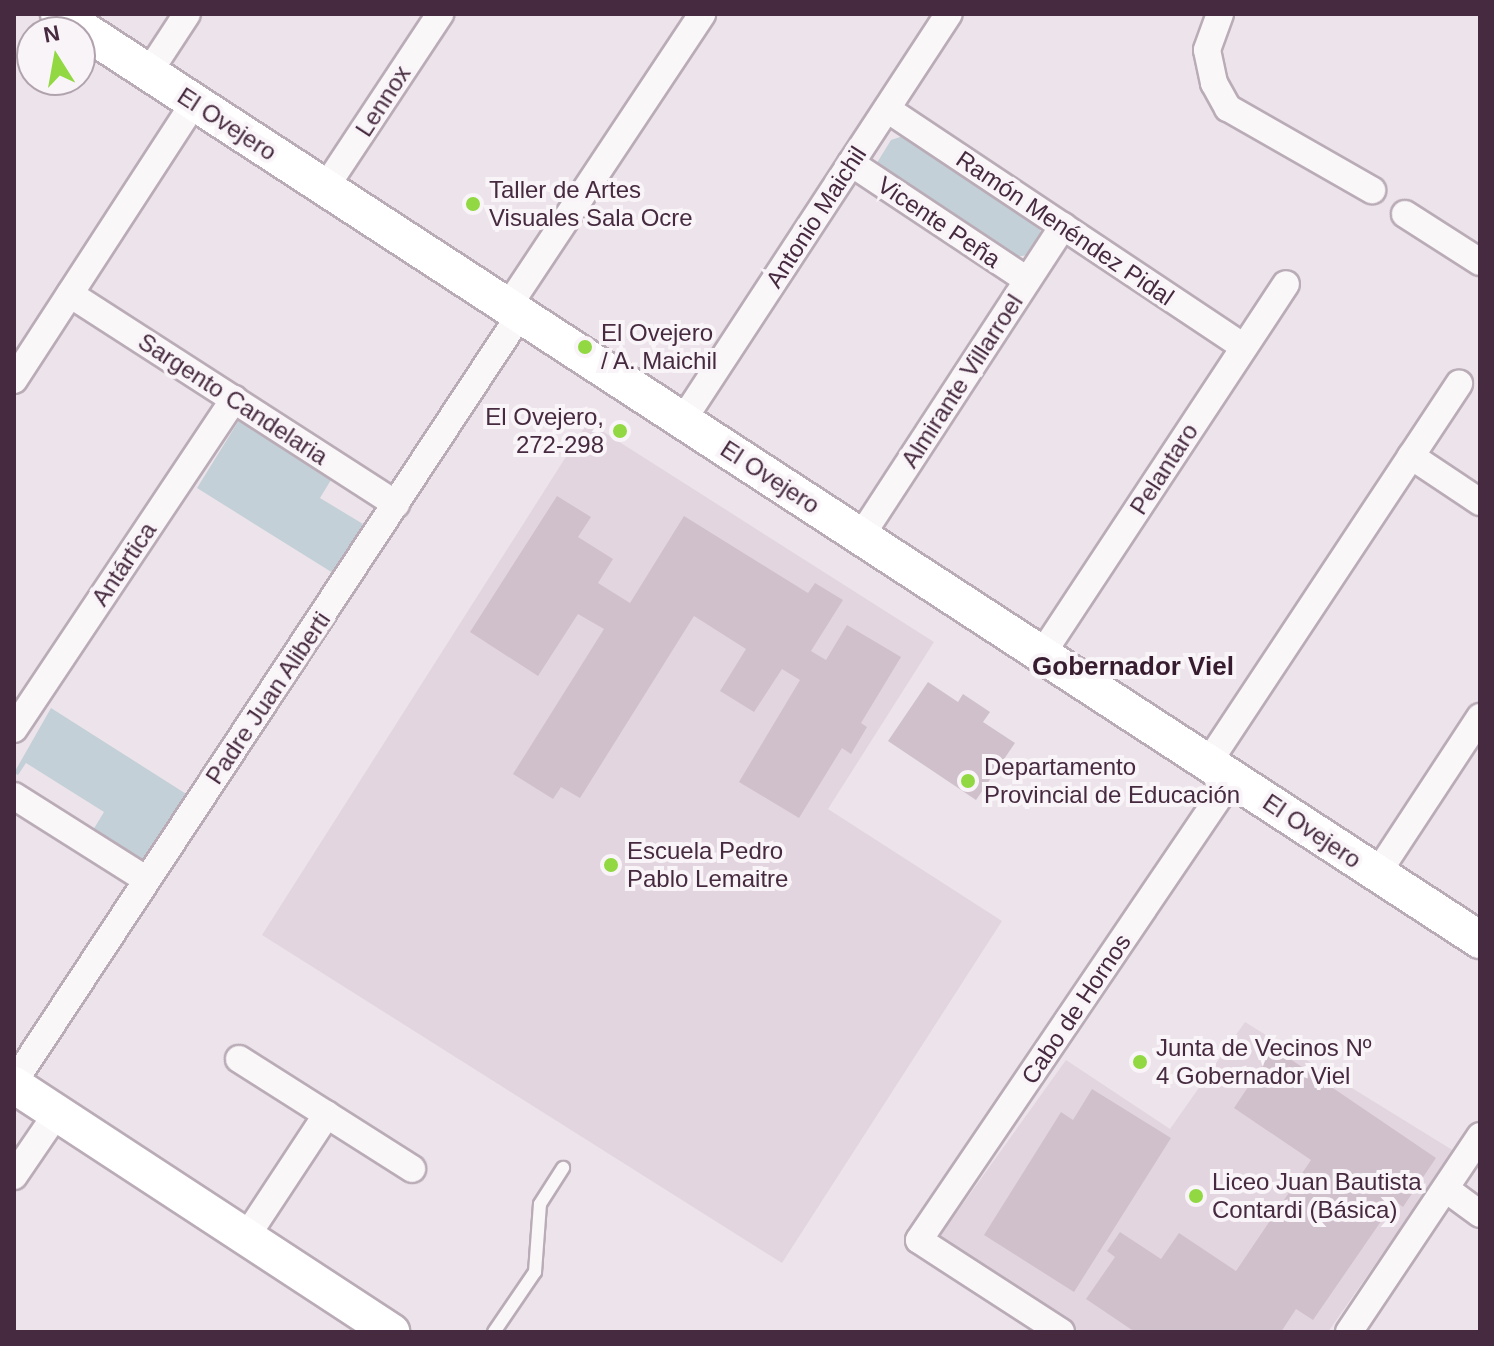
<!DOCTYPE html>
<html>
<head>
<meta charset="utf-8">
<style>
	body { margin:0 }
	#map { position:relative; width:1494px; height:1346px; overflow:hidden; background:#ece4ea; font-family:Helvetica,sans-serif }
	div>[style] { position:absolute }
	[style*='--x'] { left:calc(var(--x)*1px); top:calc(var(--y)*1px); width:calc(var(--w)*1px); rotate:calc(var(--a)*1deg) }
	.built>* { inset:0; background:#e2d5df }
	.green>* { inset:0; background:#c4d0d7 }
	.building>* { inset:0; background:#d0c0cc }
	.roads { filter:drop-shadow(2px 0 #baacb7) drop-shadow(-2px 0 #baacb7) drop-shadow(0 2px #baacb7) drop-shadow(0 -2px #baacb7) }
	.lane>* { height:12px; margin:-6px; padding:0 6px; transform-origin:6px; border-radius:6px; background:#faf7f9 }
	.street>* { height:26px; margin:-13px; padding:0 13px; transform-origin:13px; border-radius:13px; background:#faf7f9 }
	.secondary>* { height:36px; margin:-18px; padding:0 18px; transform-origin:18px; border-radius:18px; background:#fff }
	.dots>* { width:22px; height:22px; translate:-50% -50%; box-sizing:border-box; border:4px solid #f9f4f8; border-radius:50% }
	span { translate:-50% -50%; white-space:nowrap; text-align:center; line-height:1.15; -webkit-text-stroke:8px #f9f4f8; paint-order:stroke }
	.street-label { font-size:24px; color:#462a3f }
	.poi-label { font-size:24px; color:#462a3f }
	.left { translate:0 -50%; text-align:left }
	.right { translate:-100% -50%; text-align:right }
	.neighbourhood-label { font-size:26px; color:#371c2f; font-weight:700 }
	.frame { position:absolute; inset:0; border:16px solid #462a3f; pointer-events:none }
	.north { position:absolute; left:16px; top:16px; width:80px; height:80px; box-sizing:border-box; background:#f9f4f8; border:2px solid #b1a3ae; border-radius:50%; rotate:349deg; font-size:22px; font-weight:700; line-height:32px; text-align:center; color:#462a3f }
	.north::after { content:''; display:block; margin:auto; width:28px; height:36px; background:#91d842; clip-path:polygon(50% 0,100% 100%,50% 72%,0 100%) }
</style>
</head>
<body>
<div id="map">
	<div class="built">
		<div style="clip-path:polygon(588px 422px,934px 642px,828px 809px,1002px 921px,782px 1263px,262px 935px)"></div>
		<div style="clip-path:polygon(1245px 1022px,1454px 1151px,1328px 1332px,1080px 1332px,937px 1240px,1066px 1060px,1170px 1129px)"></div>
	</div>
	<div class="green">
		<div style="clip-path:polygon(903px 136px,1039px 228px,1042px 235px,1029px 255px,1014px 257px,875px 166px,891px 140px)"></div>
		<div style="clip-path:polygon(241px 417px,334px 475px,320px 498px,363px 524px,333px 573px,197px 488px)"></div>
		<div style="clip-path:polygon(51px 708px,191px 797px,145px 870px,90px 835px,104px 812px,26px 763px,18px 775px,14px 773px)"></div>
	</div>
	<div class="building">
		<div style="clip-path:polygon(557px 496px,591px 517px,578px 537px,613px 559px,598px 583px,630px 603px,684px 516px,808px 593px,815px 583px,843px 600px,811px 651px,826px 660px,847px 625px,901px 657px,861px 723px,867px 727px,851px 754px,842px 748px,799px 818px,739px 782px,800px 680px,782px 669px,754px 712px,720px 691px,746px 649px,694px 616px,580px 798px,561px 787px,553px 799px,513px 774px,604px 629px,578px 614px,538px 676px,470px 632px)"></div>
		<div style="clip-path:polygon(928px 682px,958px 702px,963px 694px,990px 712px,983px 722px,1015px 743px,976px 800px,888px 741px)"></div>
		<div style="clip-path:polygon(1274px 1048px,1436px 1158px,1403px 1207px,1395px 1201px,1313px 1320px,1296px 1309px,1281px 1332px,1135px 1332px,1086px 1299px,1115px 1257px,1107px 1251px,1120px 1232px,1161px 1259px,1179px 1233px,1236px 1271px,1311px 1160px,1234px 1108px)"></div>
		<div style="clip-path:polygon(1092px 1089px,1171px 1138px,1074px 1292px,984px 1235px,1061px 1112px,1073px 1120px)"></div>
	</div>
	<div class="roads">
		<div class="lane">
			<div style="--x:494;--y:1332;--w:73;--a:-55.7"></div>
			<div style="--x:535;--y:1272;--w:68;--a:-85.8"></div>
			<div style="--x:540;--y:1204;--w:43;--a:-57.4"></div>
		</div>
		<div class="street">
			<div style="--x:1220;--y:14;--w:38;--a:110"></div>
			<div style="--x:1207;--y:50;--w:34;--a:78"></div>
			<div style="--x:1214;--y:83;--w:29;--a:61"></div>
			<div style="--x:1228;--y:108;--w:166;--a:29.7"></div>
			<div style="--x:149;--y:72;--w:69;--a:-56.8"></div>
			<div style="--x:887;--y:109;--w:429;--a:33.7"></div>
			<div style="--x:851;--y:163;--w:211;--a:33.6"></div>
			<div style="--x:325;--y:188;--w:209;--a:-56.5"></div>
			<div style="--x:1405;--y:214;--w:89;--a:32.6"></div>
			<div style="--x:70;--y:294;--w:388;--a:32.8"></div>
			<div style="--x:509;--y:305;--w:349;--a:-56.4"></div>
			<div style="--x:14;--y:380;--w:330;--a:-57"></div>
			<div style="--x:683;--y:420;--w:485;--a:-56.8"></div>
			<div style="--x:1411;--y:456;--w:83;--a:33.7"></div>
			<div style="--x:861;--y:536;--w:370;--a:-56.9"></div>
			<div style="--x:1042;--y:654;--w:443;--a:-56.6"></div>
			<div style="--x:14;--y:729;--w:397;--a:-56.3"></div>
			<div style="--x:1208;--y:763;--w:455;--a:-56.5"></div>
			<div style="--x:14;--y:796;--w:157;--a:32.3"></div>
			<div style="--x:1377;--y:874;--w:188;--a:-56.7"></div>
			<div style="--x:239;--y:1059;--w:205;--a:32.4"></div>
			<div style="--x:14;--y:1082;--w:921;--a:-56.6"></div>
			<div style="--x:14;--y:1176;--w:76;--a:-55.7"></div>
			<div style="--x:1446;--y:1189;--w:42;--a:36.3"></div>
			<div style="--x:246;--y:1237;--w:147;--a:-56.6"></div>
			<div style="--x:1061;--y:1332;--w:169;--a:-147.1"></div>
			<div style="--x:919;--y:1240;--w:558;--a:-55.88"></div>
			<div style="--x:1349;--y:1332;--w:236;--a:-56.2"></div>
		</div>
		<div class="secondary">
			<div style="--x:59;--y:14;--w:1696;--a:33.09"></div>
			<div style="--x:14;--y:1085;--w:451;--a:33.2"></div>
		</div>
	</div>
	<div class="dots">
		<div style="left:473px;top:204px;background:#91d842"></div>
		<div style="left:585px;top:347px;background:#91d842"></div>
		<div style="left:620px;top:431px;background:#91d842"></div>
		<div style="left:968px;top:781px;background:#91d842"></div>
		<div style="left:611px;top:865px;background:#91d842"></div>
		<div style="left:1140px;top:1062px;background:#91d842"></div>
		<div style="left:1196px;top:1196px;background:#91d842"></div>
	</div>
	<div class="street-label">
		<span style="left:383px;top:101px;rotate:-57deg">Lennox</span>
		<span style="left:227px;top:124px;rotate:33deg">El Ovejero</span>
		<span style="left:816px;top:217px;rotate:-57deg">Antonio Maichil</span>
		<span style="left:939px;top:222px;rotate:34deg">Vicente Peña</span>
		<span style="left:1065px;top:228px;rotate:34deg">Ramón Menéndez Pidal</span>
		<span style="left:962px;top:381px;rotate:-57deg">Almirante Villarroel</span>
		<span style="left:233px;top:399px;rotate:33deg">Sargento Candelaria</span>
		<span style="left:1164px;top:469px;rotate:-57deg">Pelantaro</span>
		<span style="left:770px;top:477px;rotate:33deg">El Ovejero</span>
		<span style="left:124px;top:564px;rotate:-56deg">Antártica</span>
		<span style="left:268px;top:698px;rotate:-56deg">Padre Juan Aliberti</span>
		<span style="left:1312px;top:831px;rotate:34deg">El Ovejero</span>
		<span style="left:1076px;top:1009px;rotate:-56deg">Cabo de Hornos</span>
	</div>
	<div class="poi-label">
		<span class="left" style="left:489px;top:204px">Taller de Artes<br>Visuales Sala Ocre</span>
		<span class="left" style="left:601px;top:347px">El Ovejero<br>/ A. Maichil</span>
		<span class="right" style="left:604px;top:431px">El Ovejero,<br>272-298</span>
		<span class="left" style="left:984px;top:781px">Departamento<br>Provincial de Educación</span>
		<span class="left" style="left:627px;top:865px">Escuela Pedro<br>Pablo Lemaitre</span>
		<span class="left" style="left:1156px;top:1062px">Junta de Vecinos Nº<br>4 Gobernador Viel</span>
		<span class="left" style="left:1212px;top:1196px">Liceo Juan Bautista<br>Contardi (Básica)</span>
	</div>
	<div class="neighbourhood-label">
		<span style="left:1133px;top:667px">Gobernador Viel</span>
	</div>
	<div class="frame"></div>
	<div class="north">N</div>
</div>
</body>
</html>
